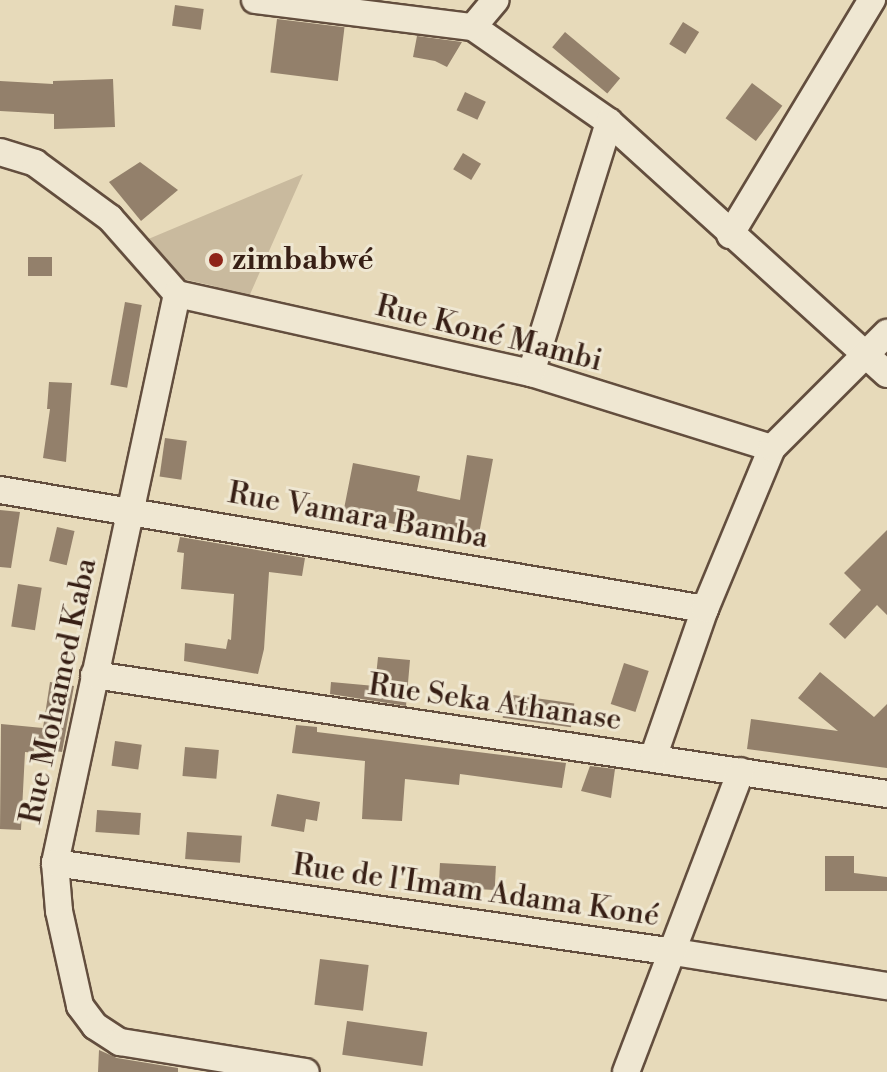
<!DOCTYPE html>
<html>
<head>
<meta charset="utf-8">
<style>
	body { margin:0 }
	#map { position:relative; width:887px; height:1072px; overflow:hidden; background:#e7daba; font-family:"Libre Bodoni",serif }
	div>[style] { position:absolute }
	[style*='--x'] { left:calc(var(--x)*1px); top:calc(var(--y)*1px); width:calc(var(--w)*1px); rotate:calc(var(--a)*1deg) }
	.green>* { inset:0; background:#c9ba9e }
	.building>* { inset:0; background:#93806b; transform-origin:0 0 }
	.roads { filter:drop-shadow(2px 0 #634e3e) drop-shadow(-2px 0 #634e3e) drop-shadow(0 2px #634e3e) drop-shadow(0 -2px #634e3e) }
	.street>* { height:26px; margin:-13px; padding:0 13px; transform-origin:13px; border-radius:13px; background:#efe7d2 }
	.dots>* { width:22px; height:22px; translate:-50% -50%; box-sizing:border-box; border:4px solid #efe7d2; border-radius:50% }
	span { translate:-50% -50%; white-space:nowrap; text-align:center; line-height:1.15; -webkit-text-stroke:6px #efe7d2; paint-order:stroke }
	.poi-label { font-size:30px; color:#371f15; font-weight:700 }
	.left { translate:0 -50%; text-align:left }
	.street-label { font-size:30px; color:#371f15 }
</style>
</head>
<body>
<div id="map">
	<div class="green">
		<div style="clip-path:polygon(303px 174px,244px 308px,214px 286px,183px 279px,146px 240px)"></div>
	</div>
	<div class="building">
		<div style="left:175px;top:5px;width:29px;height:21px;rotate:8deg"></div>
		<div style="left:277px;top:19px;width:68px;height:54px;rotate:7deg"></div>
		<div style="left:683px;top:22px;width:19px;height:26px;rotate:32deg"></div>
		<div style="left:565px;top:32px;width:72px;height:20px;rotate:40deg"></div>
		<div style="clip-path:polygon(417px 36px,462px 42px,447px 67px,435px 61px,413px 57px)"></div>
		<div style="clip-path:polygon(113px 79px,115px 127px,54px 129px,54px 114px,0 111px,0 81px,53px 84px,53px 81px)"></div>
		<div style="left:752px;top:83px;width:38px;height:44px;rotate:37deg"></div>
		<div style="left:465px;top:92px;width:23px;height:20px;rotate:25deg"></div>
		<div style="left:463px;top:153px;width:21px;height:19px;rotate:31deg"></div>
		<div style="clip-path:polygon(140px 162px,178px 190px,141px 221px,109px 182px)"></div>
		<div style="left:28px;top:257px;width:24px;height:19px"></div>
		<div style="left:125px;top:302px;width:17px;height:84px;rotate:10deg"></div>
		<div style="clip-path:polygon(49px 382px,72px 383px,66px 462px,43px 458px,50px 409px,47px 409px)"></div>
		<div style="left:165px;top:438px;width:22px;height:39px;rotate:8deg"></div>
		<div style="clip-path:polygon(467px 455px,493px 459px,479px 534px,411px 520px,410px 527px,343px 514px,353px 463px,420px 476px,417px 491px,460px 500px)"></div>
		<div style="clip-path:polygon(0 510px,20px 512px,11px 568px,0 567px)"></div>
		<div style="left:57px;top:527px;width:18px;height:35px;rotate:13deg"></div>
		<div style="clip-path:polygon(887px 530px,887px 615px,877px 605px,845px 639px,829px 624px,861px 590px,844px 573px)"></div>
		<div style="clip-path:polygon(180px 537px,305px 558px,302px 576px,269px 572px,264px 649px,258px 674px,184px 661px,185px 643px,226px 649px,228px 639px,231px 640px,234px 594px,181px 589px,184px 553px,177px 552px)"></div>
		<div style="left:18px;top:584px;width:24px;height:43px;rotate:9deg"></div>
		<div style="clip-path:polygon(378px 657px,410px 660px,406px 706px,330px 694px,331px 682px,375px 686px)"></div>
		<div style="left:624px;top:663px;width:26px;height:43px;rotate:18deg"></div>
		<div style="clip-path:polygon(820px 672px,874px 717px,887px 704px,887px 768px,747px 749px,751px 719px,838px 731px,798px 698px)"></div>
		<div style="clip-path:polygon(50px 682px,74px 686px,62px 752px,34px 748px,34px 753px,25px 752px,21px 830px,0 829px,1px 724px,43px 728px)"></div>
		<div style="left:506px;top:694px;width:69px;height:24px;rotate:8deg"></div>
		<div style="clip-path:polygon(296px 725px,317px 727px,317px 732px,566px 763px,562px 788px,460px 774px,459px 785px,405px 779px,402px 821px,362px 819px,365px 761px,292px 753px)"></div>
		<div style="left:115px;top:741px;width:27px;height:25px;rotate:8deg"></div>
		<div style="left:185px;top:747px;width:34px;height:29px;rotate:5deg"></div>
		<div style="clip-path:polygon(590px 766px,615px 769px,611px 798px,581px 791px)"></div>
		<div style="clip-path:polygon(277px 794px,320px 802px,317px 821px,306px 819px,304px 832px,271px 826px)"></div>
		<div style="left:97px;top:810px;width:44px;height:22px;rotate:4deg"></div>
		<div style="left:187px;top:832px;width:55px;height:27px;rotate:4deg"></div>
		<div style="clip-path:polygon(825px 856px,854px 856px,854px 873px,887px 877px,887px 891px,825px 891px)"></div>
		<div style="left:440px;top:863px;width:56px;height:24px;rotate:3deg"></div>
		<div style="left:320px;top:959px;width:49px;height:46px;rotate:7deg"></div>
		<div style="left:347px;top:1021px;width:81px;height:34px;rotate:8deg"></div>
		<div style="clip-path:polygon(99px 1050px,117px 1058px,178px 1068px,178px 1072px,98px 1072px)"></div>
	</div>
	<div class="roads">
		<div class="street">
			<div style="--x:255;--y:0;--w:220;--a:7.1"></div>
			<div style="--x:473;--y:27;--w:166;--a:34.9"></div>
			<div style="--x:609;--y:122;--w:375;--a:42.2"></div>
			<div style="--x:473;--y:27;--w:35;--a:-50"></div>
			<div style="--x:0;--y:152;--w:37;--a:17"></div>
			<div style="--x:35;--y:163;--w:93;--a:36.3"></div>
			<div style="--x:110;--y:218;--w:101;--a:48.6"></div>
			<div style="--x:177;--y:294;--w:363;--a:12.6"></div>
			<div style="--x:531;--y:373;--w:252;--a:17.3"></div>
			<div style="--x:730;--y:235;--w:275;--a:-58.9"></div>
			<div style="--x:177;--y:294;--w:582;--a:102.1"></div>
			<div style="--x:55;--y:863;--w:48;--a:85.2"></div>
			<div style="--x:59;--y:911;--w:97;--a:77.5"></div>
			<div style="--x:80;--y:1006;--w:25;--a:53"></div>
			<div style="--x:95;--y:1026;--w:30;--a:33"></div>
			<div style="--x:120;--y:1042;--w:188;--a:9.2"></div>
			<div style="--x:531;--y:373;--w:263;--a:-72.7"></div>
			<div style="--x:0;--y:490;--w:715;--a:9.58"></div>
			<div style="--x:94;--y:675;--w:802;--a:8.53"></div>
			<div style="--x:653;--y:758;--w:158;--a:-70.8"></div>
			<div style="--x:705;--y:609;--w:174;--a:-67.4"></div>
			<div style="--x:772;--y:448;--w:163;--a:-45"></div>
			<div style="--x:55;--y:863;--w:625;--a:8.18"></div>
			<div style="--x:674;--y:952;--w:216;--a:9.1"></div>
			<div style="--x:626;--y:1072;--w:322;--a:-69.1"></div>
		</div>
	</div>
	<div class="dots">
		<div style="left:216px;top:260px;background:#8f2418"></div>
	</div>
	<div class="poi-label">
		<span class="left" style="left:232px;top:260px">zimbabwé</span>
	</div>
	<div class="street-label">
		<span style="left:489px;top:334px;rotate:14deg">Rue Koné Mambi</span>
		<span style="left:358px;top:516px;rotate:10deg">Rue Vamara Bamba</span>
		<span style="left:59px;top:691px;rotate:-78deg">Rue Mohamed Kaba</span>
		<span style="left:495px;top:703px;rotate:8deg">Rue Seka Athanase</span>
		<span style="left:476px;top:891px;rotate:8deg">Rue de l'Imam Adama Koné</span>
	</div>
</div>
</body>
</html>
